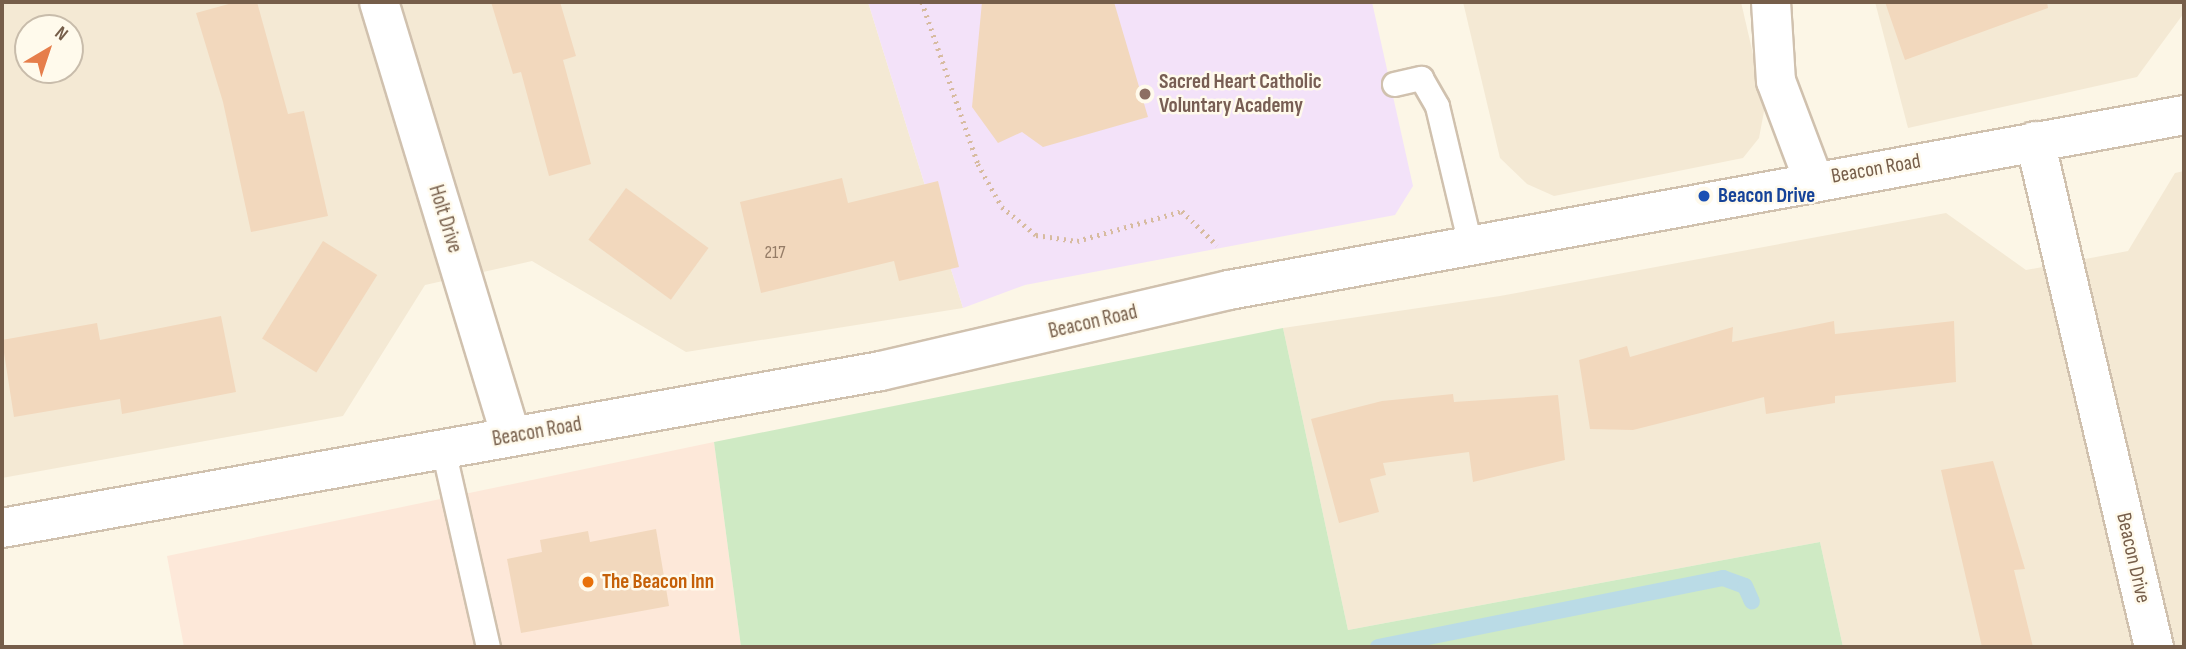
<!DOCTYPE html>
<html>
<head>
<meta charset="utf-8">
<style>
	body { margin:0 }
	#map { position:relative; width:2186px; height:649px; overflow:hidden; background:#fcf6e6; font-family:"Sofia Sans Condensed",sans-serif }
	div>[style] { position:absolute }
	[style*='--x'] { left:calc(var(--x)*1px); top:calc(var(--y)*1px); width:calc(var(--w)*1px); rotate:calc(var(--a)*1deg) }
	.residential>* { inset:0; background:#f4e9d4 }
	.commercial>* { inset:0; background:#fde8d9 }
	.education>* { inset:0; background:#f3e2f9 }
	.green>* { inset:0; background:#cfeac4 }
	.stream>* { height:16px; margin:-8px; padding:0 8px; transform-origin:8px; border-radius:8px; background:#badbe6 }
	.building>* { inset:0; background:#f2d8bd; transform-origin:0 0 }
	.path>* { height:4.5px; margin-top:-2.25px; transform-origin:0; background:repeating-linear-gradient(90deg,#d7bba0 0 2px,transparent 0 7px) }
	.roads { filter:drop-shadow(2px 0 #d0c1ae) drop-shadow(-2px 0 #d0c1ae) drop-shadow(0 2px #d0c1ae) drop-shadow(0 -2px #d0c1ae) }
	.service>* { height:23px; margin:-11.5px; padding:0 11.5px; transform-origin:11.5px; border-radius:11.5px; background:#fff }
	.minor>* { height:38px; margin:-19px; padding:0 19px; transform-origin:19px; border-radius:19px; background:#fff }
	.dots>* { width:19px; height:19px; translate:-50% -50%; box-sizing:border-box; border:4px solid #fffaec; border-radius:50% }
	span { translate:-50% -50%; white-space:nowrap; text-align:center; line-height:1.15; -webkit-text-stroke:5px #fffaec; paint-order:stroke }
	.number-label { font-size:18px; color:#957c67 }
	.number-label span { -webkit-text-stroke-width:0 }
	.education-label { font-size:21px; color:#785e54; font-weight:700 }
	.left { translate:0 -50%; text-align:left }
	.street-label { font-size:21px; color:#765e4a }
	.transit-label { font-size:21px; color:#164399; font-weight:700 }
	.food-label { font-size:21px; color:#c56008; font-weight:700 }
	.frame { position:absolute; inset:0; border:4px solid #765e4a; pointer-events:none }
	.north { position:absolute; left:14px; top:14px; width:70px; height:70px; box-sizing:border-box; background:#fffaec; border:2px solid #c8bcab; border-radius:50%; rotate:39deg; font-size:19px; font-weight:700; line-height:28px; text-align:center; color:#765e4a }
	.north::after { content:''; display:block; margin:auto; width:24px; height:32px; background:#e67e4b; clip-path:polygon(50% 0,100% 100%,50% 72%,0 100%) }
</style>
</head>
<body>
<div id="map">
	<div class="residential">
		<div style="clip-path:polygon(evenodd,2px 2px,868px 2px,963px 308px,686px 352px,532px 261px,425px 285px,343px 416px,2px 478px,2px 2px,28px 28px,70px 28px,70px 70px,28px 70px,28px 28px)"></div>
		<div style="clip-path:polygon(1463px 2px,1741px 2px,1765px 106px,1759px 138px,1743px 158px,1554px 196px,1527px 184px,1500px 158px)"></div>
		<div style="clip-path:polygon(1875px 2px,2184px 2px,2184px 13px,2137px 77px,1908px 128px)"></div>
		<div style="clip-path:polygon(2184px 171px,2184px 647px,1843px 647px,1820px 542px,1348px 630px,1283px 328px,1500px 296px,1946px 213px,2026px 270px,2128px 251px,2175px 173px)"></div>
	</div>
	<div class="commercial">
		<div style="clip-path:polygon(714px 442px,741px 647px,184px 647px,167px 556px)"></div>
	</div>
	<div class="education">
		<div style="clip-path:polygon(868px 2px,1372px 2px,1413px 186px,1395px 215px,1025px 285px,963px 308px)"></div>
	</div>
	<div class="green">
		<div style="clip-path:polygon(1283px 328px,1348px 630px,1820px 542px,1843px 647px,741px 647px,714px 442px)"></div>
	</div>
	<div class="stream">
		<div style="--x:1378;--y:647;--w:352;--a:-11.3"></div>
		<div style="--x:1723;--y:578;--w:23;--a:20"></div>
		<div style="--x:1745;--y:586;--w:17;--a:66"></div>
	</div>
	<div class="building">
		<div style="clip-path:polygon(236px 2px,257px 2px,288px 114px,304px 111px,328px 216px,251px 232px,223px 102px,196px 13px)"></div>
		<div style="clip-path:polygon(491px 2px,560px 2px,576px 56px,563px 60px,591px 164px,549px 176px,521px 72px,513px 74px)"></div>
		<div style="clip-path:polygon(982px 2px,1114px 2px,1148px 117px,1043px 147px,1022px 132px,998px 143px,972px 107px)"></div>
		<div style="clip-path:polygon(1885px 2px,2047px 2px,2048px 8px,1905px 60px)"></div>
		<div style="clip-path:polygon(842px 178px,848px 203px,938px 181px,959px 267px,899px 281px,894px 261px,761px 293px,740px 202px)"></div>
		<div style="left:626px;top:188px;width:102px;height:64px;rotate:36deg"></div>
		<div style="left:323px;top:241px;width:64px;height:115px;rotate:32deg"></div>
		<div style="clip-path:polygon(221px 316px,236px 392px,122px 414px,120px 399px,14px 417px,2px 340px,97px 323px,100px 340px)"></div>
		<div style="clip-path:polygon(1834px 321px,1835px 334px,1954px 321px,1956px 382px,1835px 396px,1835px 403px,1766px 414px,1764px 397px,1633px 430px,1590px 429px,1579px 360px,1627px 346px,1630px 357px,1733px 327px,1732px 342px)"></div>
		<div style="clip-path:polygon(1453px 394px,1454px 402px,1558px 395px,1565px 460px,1473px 482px,1469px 452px,1383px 463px,1386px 475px,1370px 479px,1379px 512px,1339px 523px,1311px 419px,1382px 401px)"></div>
		<div style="clip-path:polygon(1993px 461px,2025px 569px,2014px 570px,2033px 647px,1982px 647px,1941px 470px)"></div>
		<div style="clip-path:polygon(656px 529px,669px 606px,521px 633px,507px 559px,542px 552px,540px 540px,588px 531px,590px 542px)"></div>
	</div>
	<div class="path">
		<div style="--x:922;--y:2;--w:171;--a:70.9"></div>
		<div style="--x:978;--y:164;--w:49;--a:60.8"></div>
		<div style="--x:1002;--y:207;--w:44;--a:39.5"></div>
		<div style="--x:1036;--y:235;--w:41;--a:8.3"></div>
		<div style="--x:1077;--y:241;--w:109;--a:-15.9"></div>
		<div style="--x:1182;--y:211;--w:49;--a:44.2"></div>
	</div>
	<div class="roads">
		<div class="service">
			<div style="--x:1394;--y:84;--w:28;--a:-13"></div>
			<div style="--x:1421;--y:78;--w:32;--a:60"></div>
			<div style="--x:1437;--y:106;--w:143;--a:76.6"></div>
			<div style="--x:443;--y:449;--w:203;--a:77.2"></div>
		</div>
		<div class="minor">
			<div style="--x:379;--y:2;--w:454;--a:73.1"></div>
			<div style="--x:1771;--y:2;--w:79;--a:86.4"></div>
			<div style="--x:1776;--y:81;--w:105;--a:69.3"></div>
			<div style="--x:2035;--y:141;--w:520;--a:76.77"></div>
			<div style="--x:2;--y:528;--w:893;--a:-10.13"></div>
			<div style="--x:881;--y:371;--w:357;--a:-13.1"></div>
			<div style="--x:1229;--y:290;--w:971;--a:-10.38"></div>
		</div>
	</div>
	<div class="dots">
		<div style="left:1145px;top:94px;background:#8d6e63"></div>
		<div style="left:1704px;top:196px;background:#1a4fb4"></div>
		<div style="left:588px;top:582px;background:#e8710a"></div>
	</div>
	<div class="number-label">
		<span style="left:775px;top:253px">217</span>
	</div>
	<div class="education-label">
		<span class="left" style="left:1159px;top:94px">Sacred Heart Catholic<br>Voluntary Academy</span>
	</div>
	<div class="street-label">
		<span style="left:1876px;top:169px;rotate:-10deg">Beacon Road</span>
		<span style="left:445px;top:219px;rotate:73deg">Holt Drive</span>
		<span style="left:1093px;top:322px;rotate:-13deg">Beacon Road</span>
		<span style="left:537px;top:432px;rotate:-10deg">Beacon Road</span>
		<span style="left:2133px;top:558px;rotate:77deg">Beacon Drive</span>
	</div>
	<div class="transit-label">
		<span class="left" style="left:1718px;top:196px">Beacon Drive</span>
	</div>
	<div class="food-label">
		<span class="left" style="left:602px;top:582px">The Beacon Inn</span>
	</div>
	<div class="frame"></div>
	<div class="north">N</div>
</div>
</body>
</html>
